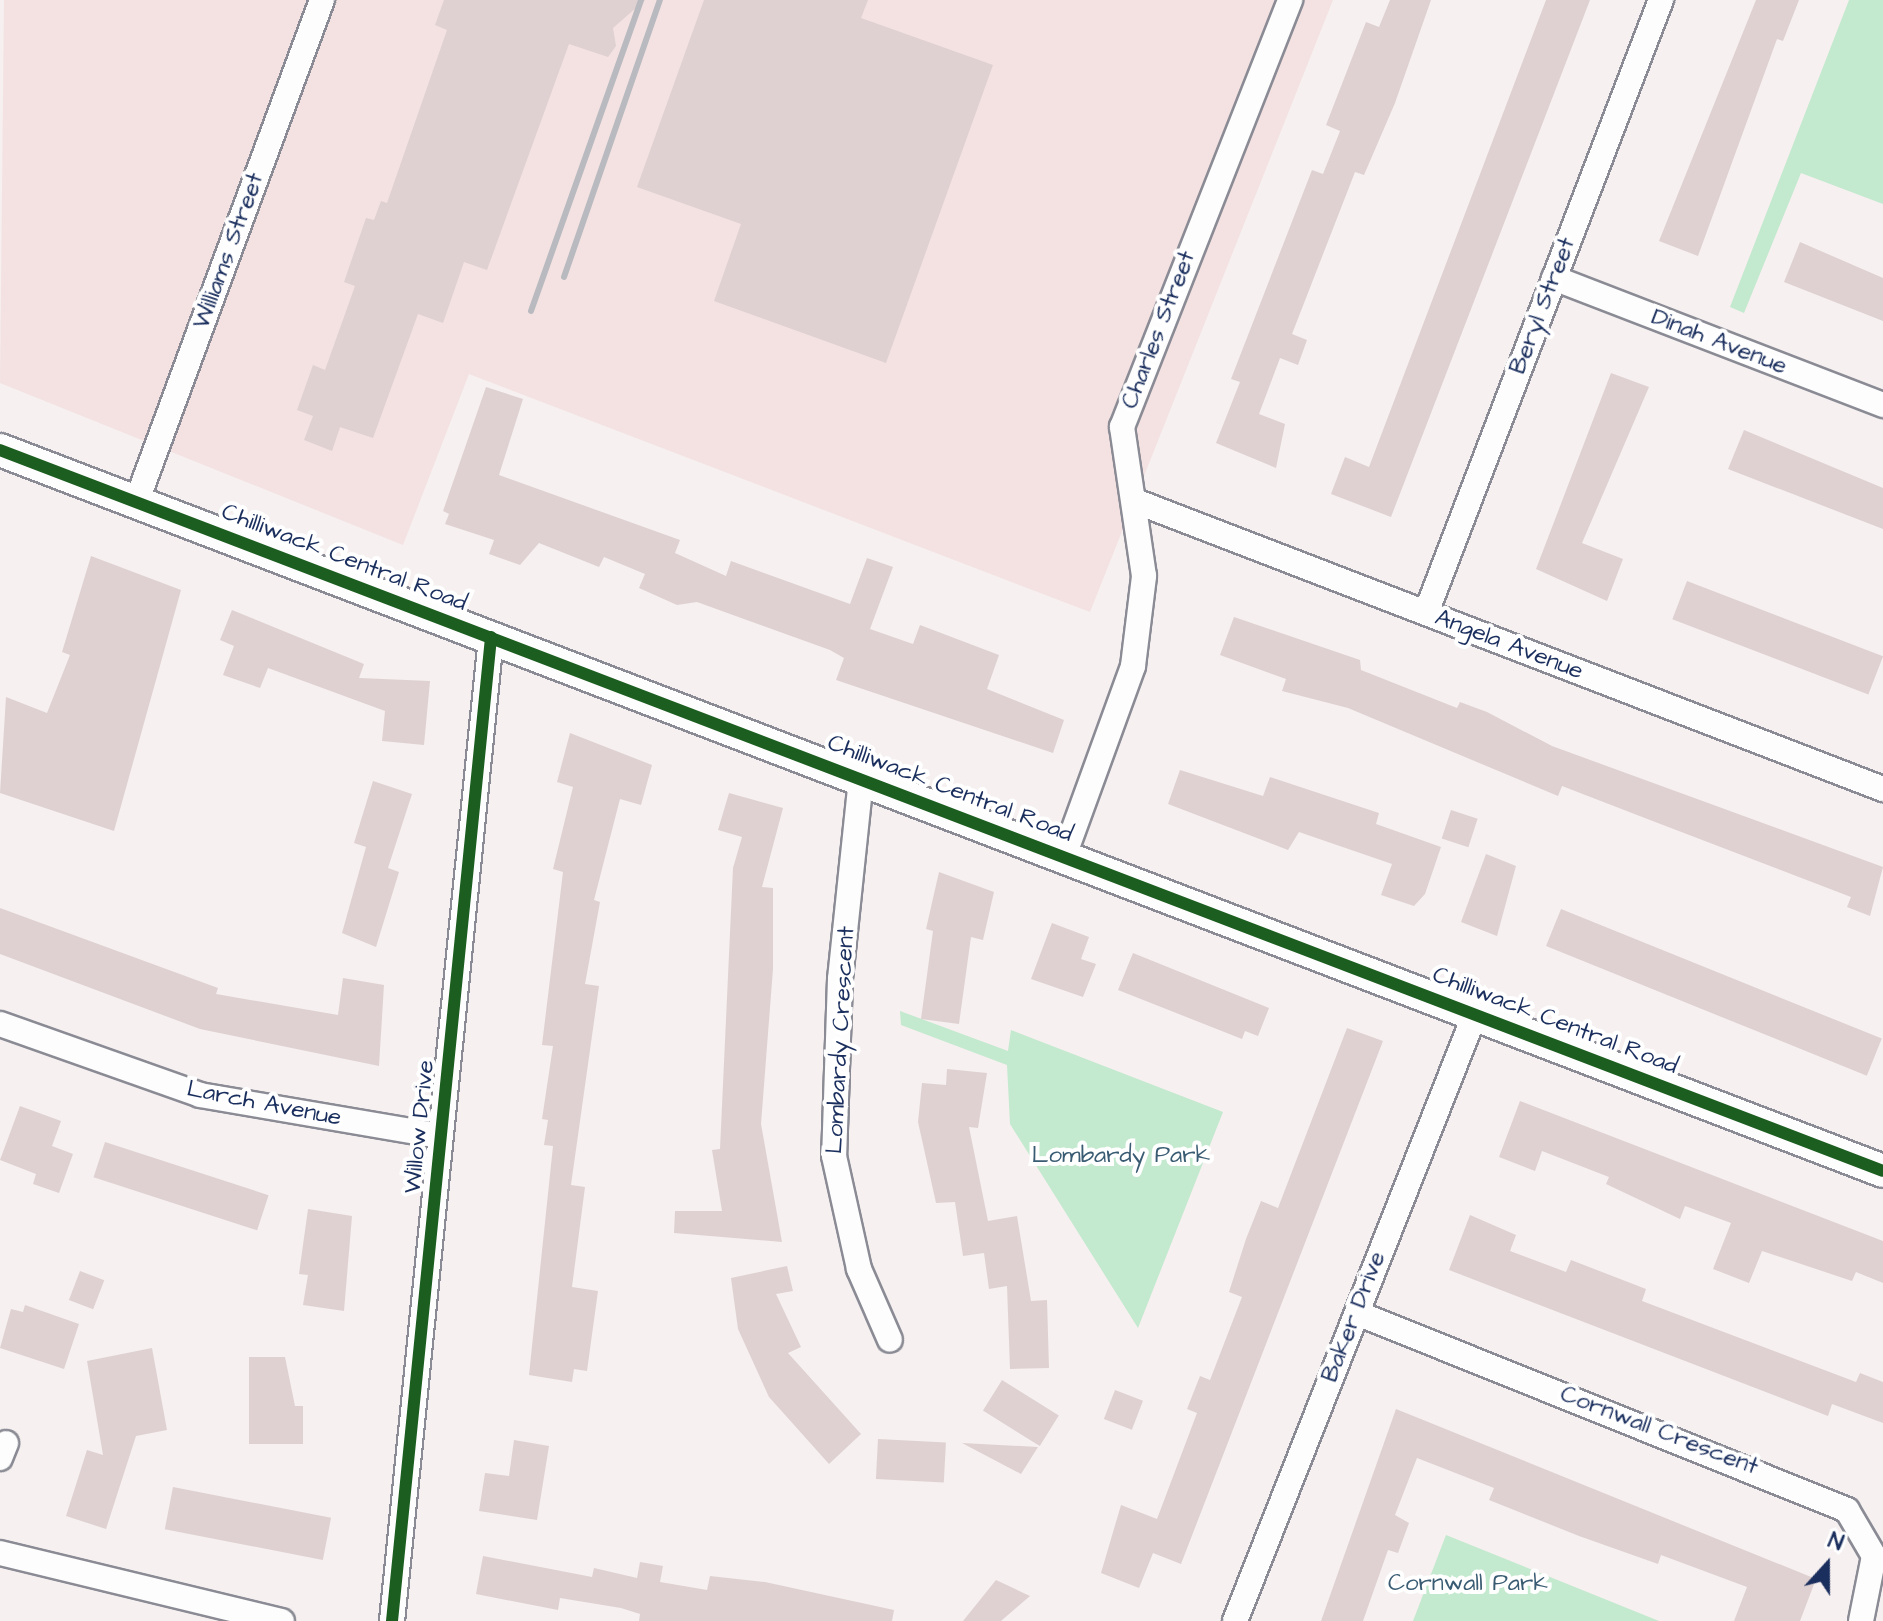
<!DOCTYPE html>
<html>
<head>
<meta charset="utf-8">
<style>
	body { margin:0 }
	#map { position:relative; width:1883px; height:1621px; overflow:hidden; background:#f6f0f0; font-family:"Architects Daughter",sans-serif }
	div>[style] { position:absolute }
	[style*='--x'] { left:calc(var(--x)*1px); top:calc(var(--y)*1px); width:calc(var(--w)*1px); rotate:calc(var(--a)*1deg) }
	.built>* { inset:0; background:#f4e2e2 }
	.green>* { inset:0; background:#c3e9ce }
	.building>* { inset:0; background:#dfd1d1; transform-origin:0 0 }
	.roads { filter:drop-shadow(2px 0 #8a8b94) drop-shadow(-2px 0 #8a8b94) drop-shadow(0 2px #8a8b94) drop-shadow(0 -2px #8a8b94) }
	.minor>* { height:24px; margin:-12px; padding:0 12px; transform-origin:12px; border-radius:12px; background:#fefdfd }
	.tertiary>* { height:32px; margin:-16px; padding:0 16px; transform-origin:16px; border-radius:16px; background:#fefdfd }
	.rail>* { height:6px; margin:-3px; padding:0 3px; transform-origin:3px; border-radius:3px; background:#b8babf }
	.cycleway>* { height:12px; margin:-6px; padding:0 6px; transform-origin:6px; border-radius:6px; background:#1b5e20 }
	span { translate:-50% -50%; white-space:nowrap; text-align:center; line-height:1.15; -webkit-text-stroke:8px #fff; paint-order:stroke }
	.street-label { font-size:24px; color:#1b2f5e }
	.park-label { font-size:24px; color:#3a5c73 }
	.north { position:absolute; left:1787px; top:1525px; width:80px; height:80px; -webkit-text-stroke:6px #fff; paint-order:stroke; rotate:21deg; font-size:22px; font-weight:700; line-height:32px; text-align:center; color:#1b2f5e }
	.north::after { content:''; display:block; margin:auto; width:28px; height:36px; background:#1b2f5e; clip-path:polygon(50% 0,100% 100%,50% 72%,0 100%) }
</style>
</head>
<body>
<div id="map">
	<div class="built">
		<div style="clip-path:polygon(4px 0,1333px 0,1090px 612px,469px 374px,403px 545px,0 383px)"></div>
	</div>
	<div class="green">
		<div style="clip-path:polygon(1849px 0,1883px 0,1883px 204px,1801px 173px,1744px 313px,1730px 307px)"></div>
		<div style="clip-path:polygon(900px 1011px,1008px 1051px,1011px 1030px,1223px 1112px,1138px 1328px,1010px 1124px,1007px 1065px,901px 1025px)"></div>
		<div style="clip-path:polygon(1446px 1535px,1659px 1621px,1413px 1621px)"></div>
	</div>
	<div class="building">
		<div style="clip-path:polygon(444px 0,645px 0,613px 28px,616px 46px,608px 57px,569px 44px,487px 270px,464px 262px,443px 323px,418px 314px,373px 438px,340px 427px,332px 451px,304px 440px,313px 416px,297px 410px,313px 365px,325px 370px,355px 286px,344px 282px,366px 218px,374px 220px,381px 201px,387px 203px,447px 30px,435px 25px)"></div>
		<div style="clip-path:polygon(704px 0,868px 0,861px 18px,993px 65px,886px 363px,714px 301px,741px 224px,637px 187px)"></div>
		<div style="clip-path:polygon(1390px 0,1431px 0,1395px 103px,1364px 175px,1355px 172px,1292px 334px,1307px 340px,1298px 365px,1280px 358px,1259px 414px,1285px 424px,1276px 468px,1216px 443px,1240px 382px,1231px 379px,1312px 170px,1323px 174px,1340px 131px,1326px 125px,1366px 22px,1379px 27px)"></div>
		<div style="clip-path:polygon(1546px 0,1590px 0,1391px 517px,1331px 494px,1345px 457px,1369px 467px)"></div>
		<div style="clip-path:polygon(1756px 0,1799px 0,1783px 41px,1777px 39px,1698px 256px,1659px 241px)"></div>
		<div style="clip-path:polygon(1800px 242px,1883px 278px,1883px 321px,1784px 282px)"></div>
		<div style="clip-path:polygon(1611px 373px,1649px 387px,1582px 543px,1623px 559px,1607px 601px,1536px 569px)"></div>
		<div style="clip-path:polygon(486px 387px,523px 399px,499px 475px,680px 540px,675px 553px,726px 576px,731px 561px,850px 604px,867px 558px,893px 567px,870px 629px,913px 644px,920px 625px,999px 655px,987px 689px,1064px 720px,1053px 753px,836px 680px,844px 658px,830px 650px,697px 602px,677px 605px,639px 588px,645px 574px,604px 557px,599px 567px,539px 543px,520px 565px,489px 554px,494px 540px,445px 524px,449px 514px,443px 511px)"></div>
		<div style="clip-path:polygon(1744px 430px,1883px 488px,1883px 529px,1728px 469px)"></div>
		<div style="clip-path:polygon(91px 556px,181px 590px,114px 831px,0 793px,6px 697px,47px 713px,70px 655px,62px 652px)"></div>
		<div style="left:1687px;top:581px;width:210px;height:41px;rotate:21deg"></div>
		<div style="clip-path:polygon(232px 610px,364px 664px,359px 678px,430px 681px,424px 745px,382px 741px,385px 711px,268px 668px,260px 688px,223px 675px,234px 646px,220px 640px)"></div>
		<div style="clip-path:polygon(1234px 617px,1360px 660px,1361px 670px,1457px 708px,1460px 702px,1487px 712px,1552px 746px,1883px 867px,1870px 916px,1847px 907px,1851px 897px,1650px 820px,1562px 786px,1558px 796px,1348px 708px,1282px 691px,1286px 679px,1220px 655px)"></div>
		<div style="clip-path:polygon(570px 733px,652px 765px,641px 805px,620px 799px,594px 900px,600px 902px,585px 984px,599px 986px,571px 1185px,585px 1187px,572px 1287px,598px 1291px,587px 1371px,574px 1369px,572px 1382px,529px 1375px,553px 1146px,544px 1145px,548px 1120px,542px 1119px,553px 1046px,542px 1045px,563px 872px,553px 869px,573px 787px,557px 782px)"></div>
		<div style="clip-path:polygon(1180px 770px,1263px 796px,1270px 777px,1379px 813px,1376px 824px,1441px 847px,1425px 894px,1414px 906px,1381px 895px,1392px 864px,1299px 832px,1288px 850px,1168px 804px)"></div>
		<div style="clip-path:polygon(373px 781px,412px 794px,388px 868px,399px 872px,376px 947px,342px 933px,366px 847px,354px 843px)"></div>
		<div style="clip-path:polygon(729px 793px,783px 808px,762px 887px,773px 888px,773px 969px,761px 1124px,782px 1242px,674px 1233px,675px 1211px,722px 1211px,712px 1150px,720px 1149px,733px 868px,742px 837px,718px 830px)"></div>
		<div style="left:1451px;top:810px;width:28px;height:30px;rotate:18deg"></div>
		<div style="clip-path:polygon(1486px 854px,1516px 866px,1497px 936px,1461px 922px)"></div>
		<div style="clip-path:polygon(939px 872px,994px 892px,983px 940px,971px 937px,959px 1024px,921px 1019px,933px 931px,926px 929px)"></div>
		<div style="clip-path:polygon(0 908px,218px 988px,216px 994px,338px 1015px,343px 978px,384px 985px,379px 1066px,200px 1029px,0 954px)"></div>
		<div style="left:1561px;top:909px;width:346px;height:40px;rotate:22deg"></div>
		<div style="clip-path:polygon(1052px 923px,1089px 937px,1081px 959px,1096px 964px,1083px 997px,1031px 979px)"></div>
		<div style="clip-path:polygon(1133px 953px,1269px 1008px,1258px 1036px,1245px 1031px,1242px 1039px,1118px 990px)"></div>
		<div style="clip-path:polygon(1347px 1028px,1383px 1041px,1181px 1564px,1153px 1553px,1139px 1588px,1101px 1573px,1121px 1505px,1157px 1519px,1197px 1413px,1187px 1409px,1200px 1376px,1210px 1380px,1242px 1297px,1229px 1292px,1246px 1239px,1261px 1201px,1278px 1208px)"></div>
		<div style="clip-path:polygon(947px 1069px,987px 1073px,978px 1128px,969px 1127px,988px 1221px,1017px 1216px,1031px 1301px,1047px 1300px,1049px 1368px,1010px 1369px,1007px 1286px,989px 1289px,984px 1253px,963px 1256px,955px 1202px,936px 1203px,918px 1122px,922px 1083px,946px 1085px)"></div>
		<div style="clip-path:polygon(1520px 1101px,1883px 1241px,1883px 1283px,1856px 1272px,1852px 1281px,1762px 1251px,1749px 1283px,1713px 1269px,1731px 1223px,1685px 1206px,1680px 1219px,1606px 1184px,1609px 1177px,1542px 1151px,1535px 1171px,1499px 1157px)"></div>
		<div style="clip-path:polygon(20px 1106px,61px 1121px,52px 1146px,73px 1154px,59px 1193px,33px 1184px,36px 1174px,0 1160px)"></div>
		<div style="left:105px;top:1142px;width:172px;height:37px;rotate:18deg"></div>
		<div style="clip-path:polygon(308px 1209px,352px 1216px,344px 1311px,303px 1305px,308px 1275px,299px 1274px)"></div>
		<div style="clip-path:polygon(1470px 1215px,1516px 1235px,1510px 1251px,1566px 1272px,1571px 1260px,1646px 1289px,1642px 1301px,1856px 1382px,1860px 1373px,1883px 1382px,1883px 1423px,1832px 1404px,1828px 1416px,1449px 1270px)"></div>
		<div style="clip-path:polygon(787px 1266px,793px 1291px,776px 1294px,801px 1347px,788px 1353px,861px 1434px,829px 1464px,769px 1397px,738px 1329px,731px 1278px)"></div>
		<div style="left:80px;top:1271px;width:26px;height:31px;rotate:21deg"></div>
		<div style="clip-path:polygon(25px 1305px,79px 1324px,64px 1369px,0 1348px,11px 1309px,23px 1312px)"></div>
		<div style="clip-path:polygon(152px 1348px,167px 1430px,136px 1436px,106px 1529px,66px 1516px,87px 1450px,103px 1455px,87px 1361px)"></div>
		<div style="clip-path:polygon(249px 1357px,285px 1357px,295px 1406px,303px 1406px,303px 1444px,249px 1444px)"></div>
		<div style="left:1002px;top:1380px;width:67px;height:36px;rotate:32deg"></div>
		<div style="left:1115px;top:1390px;width:30px;height:31px;rotate:21deg"></div>
		<div style="clip-path:polygon(1396px 1409px,1816px 1579px,1800px 1621px,1734px 1621px,1747px 1587px,1661px 1555px,1658px 1564px,1579px 1536px,1489px 1500px,1494px 1488px,1417px 1458px,1395px 1515px,1409px 1523px,1398px 1553px,1388px 1550px,1363px 1621px,1321px 1621px)"></div>
		<div style="left:878px;top:1439px;width:68px;height:40px;rotate:3deg"></div>
		<div style="clip-path:polygon(514px 1440px,549px 1446px,537px 1520px,479px 1511px,485px 1473px,509px 1476px)"></div>
		<div style="clip-path:polygon(962px 1443px,1038px 1447px,1021px 1474px)"></div>
		<div style="left:173px;top:1487px;width:161px;height:43px;rotate:11deg"></div>
		<div style="clip-path:polygon(483px 1556px,592px 1577px,594px 1568px,637px 1578px,640px 1562px,663px 1566px,660px 1582px,707px 1590px,710px 1576px,765px 1582px,894px 1610px,892px 1621px,639px 1621px,640px 1614px,621px 1608px,560px 1598px,558px 1610px,476px 1594px)"></div>
		<div style="clip-path:polygon(996px 1580px,1030px 1596px,1001px 1621px,963px 1621px)"></div>
	</div>
	<div class="roads">
		<div class="minor">
			<div style="--x:1554;--y:278;--w:353;--a:21.1"></div>
			<div style="--x:1135;--y:501;--w:802;--a:21.06"></div>
			<div style="--x:136;--y:503;--w:536;--a:-69.71"></div>
			<div style="--x:1426;--y:613;--w:657;--a:-69.03"></div>
			<div style="--x:861;--y:779;--w:201;--a:96"></div>
			<div style="--x:840;--y:979;--w:177;--a:91.9"></div>
			<div style="--x:834;--y:1156;--w:116;--a:77.5"></div>
			<div style="--x:859;--y:1269;--w:77;--a:66.4"></div>
			<div style="--x:1064;--y:856;--w:202;--a:-70"></div>
			<div style="--x:1133;--y:666;--w:91;--a:-83"></div>
			<div style="--x:1144;--y:576;--w:151;--a:-98.4"></div>
			<div style="--x:1122;--y:427;--w:459;--a:-68.5"></div>
			<div style="--x:0;--y:1024;--w:212;--a:19.5"></div>
			<div style="--x:200;--y:1095;--w:244;--a:9.7"></div>
			<div style="--x:1357;--y:1313;--w:528;--a:21.9"></div>
			<div style="--x:1847;--y:1510;--w:53;--a:59.6"></div>
			<div style="--x:1874;--y:1556;--w:66;--a:101.3"></div>
			<div style="--x:0;--y:1458;--w:16;--a:-68"></div>
			<div style="--x:0;--y:1553;--w:290;--a:13.6"></div>
			<div style="--x:392;--y:1621;--w:989;--a:-84.25"></div>
			<div style="--x:1235;--y:1621;--w:653;--a:-68.43"></div>
		</div>
		<div class="tertiary">
			<div style="--x:0;--y:450;--w:2016;--a:20.95"></div>
		</div>
	</div>
	<div class="rail">
		<div style="--x:564;--y:277;--w:293;--a:-70.9"></div>
		<div style="--x:531;--y:311;--w:330;--a:-70.5"></div>
	</div>
	<div class="cycleway">
		<div style="--x:0;--y:450;--w:2016;--a:20.95"></div>
		<div style="--x:392;--y:1621;--w:989;--a:-84.25"></div>
	</div>
	<div class="street-label">
		<span style="left:229px;top:251px;rotate:-70deg">Williams Street</span>
		<span style="left:1543px;top:306px;rotate:-69deg">Beryl Street</span>
		<span style="left:1159px;top:330px;rotate:-69deg">Charles Street</span>
		<span style="left:1719px;top:342px;rotate:21deg">Dinah Avenue</span>
		<span style="left:344px;top:558px;rotate:21deg">Chilliwack Central Road</span>
		<span style="left:1509px;top:645px;rotate:21deg">Angela Avenue</span>
		<span style="left:950px;top:789px;rotate:21deg">Chilliwack Central Road</span>
		<span style="left:1555px;top:1021px;rotate:21deg">Chilliwack Central Road</span>
		<span style="left:841px;top:1040px;rotate:-87deg">Lombardy Crescent</span>
		<span style="left:264px;top:1104px;rotate:11deg">Larch Avenue</span>
		<span style="left:420px;top:1127px;rotate:-84deg">Willow Drive</span>
		<span style="left:1354px;top:1317px;rotate:-69deg">Baker Drive</span>
		<span style="left:1659px;top:1431px;rotate:21deg">Cornwall Crescent</span>
	</div>
	<div class="park-label">
		<span style="left:1121px;top:1156px">Lombardy Park</span>
		<span style="left:1468px;top:1584px">Cornwall Park</span>
	</div>
	<div class="north">N</div>
</div>
</body>
</html>
